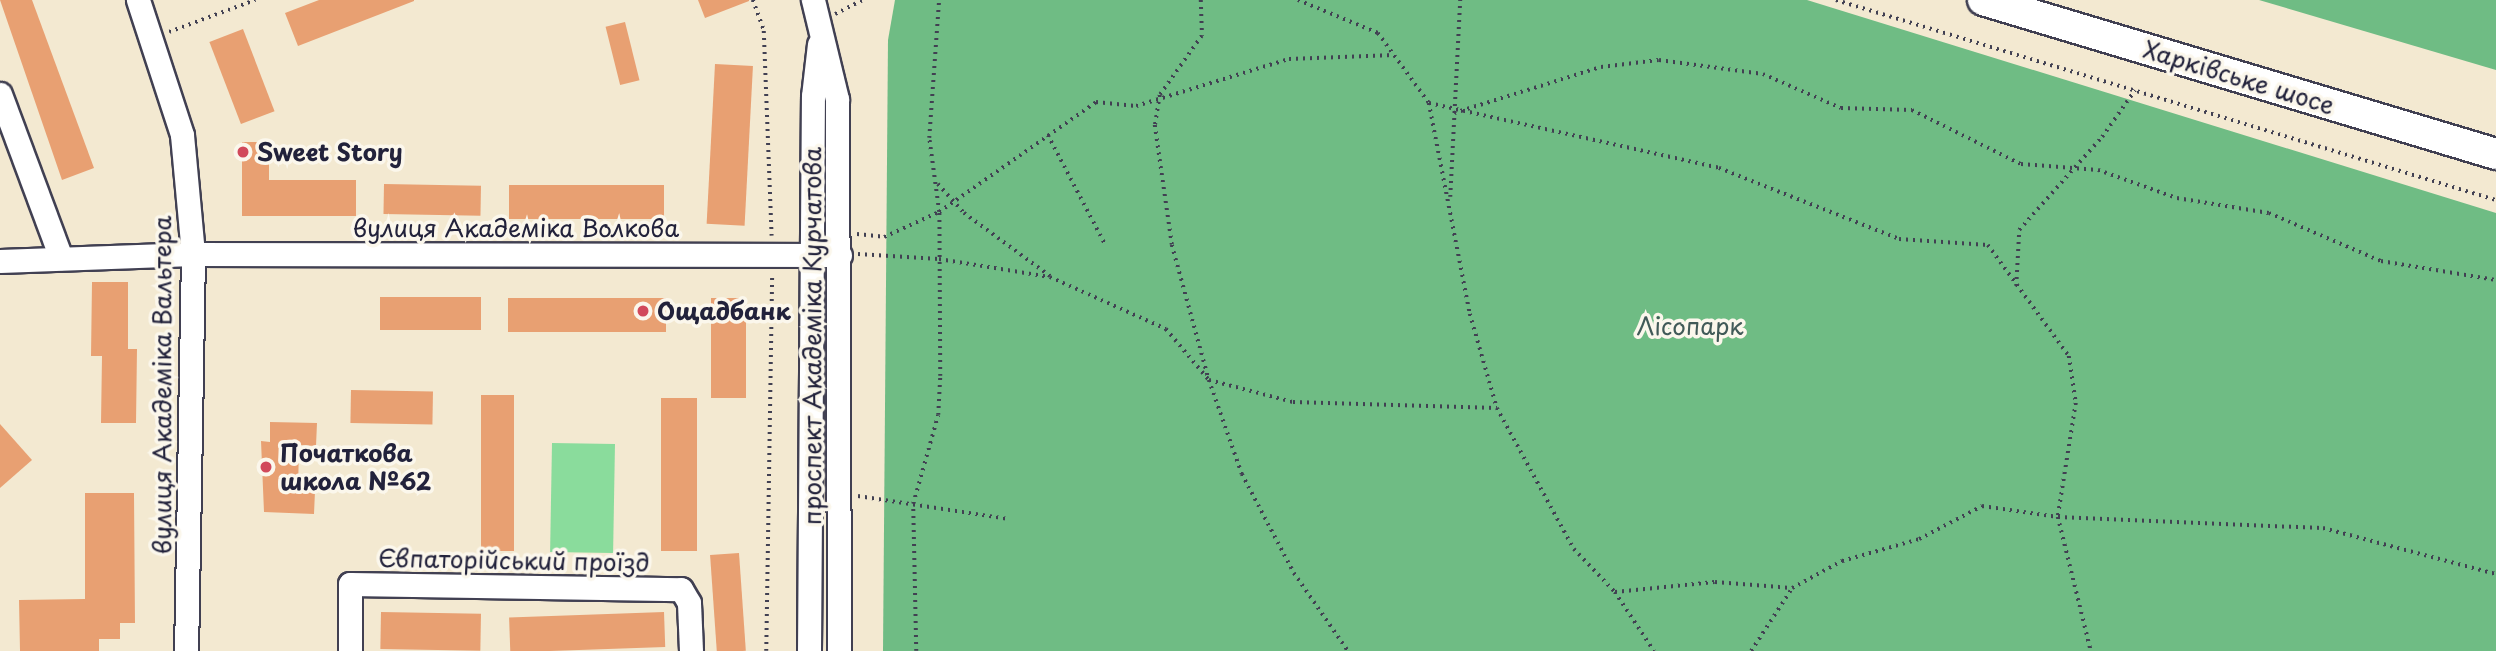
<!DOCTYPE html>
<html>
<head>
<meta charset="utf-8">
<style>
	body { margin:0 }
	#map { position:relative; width:2496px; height:651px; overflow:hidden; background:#f3e9d1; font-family:"Playpen Sans",sans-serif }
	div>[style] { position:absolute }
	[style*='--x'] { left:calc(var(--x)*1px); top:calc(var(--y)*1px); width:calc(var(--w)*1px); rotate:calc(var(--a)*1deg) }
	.green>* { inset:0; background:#8adc9c; transform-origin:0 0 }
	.forest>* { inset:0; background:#6fbc84 }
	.building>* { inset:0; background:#e8a072; transform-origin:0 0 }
	.path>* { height:3.5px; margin-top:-1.75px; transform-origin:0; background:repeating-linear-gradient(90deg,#414052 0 2px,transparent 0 7px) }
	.roads { filter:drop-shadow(2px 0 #414052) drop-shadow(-2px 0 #414052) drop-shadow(0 2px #414052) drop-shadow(0 -2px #414052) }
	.minor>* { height:23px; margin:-11.5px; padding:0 11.5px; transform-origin:11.5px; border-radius:11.5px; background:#fff }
	.major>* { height:30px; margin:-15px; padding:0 15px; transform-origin:15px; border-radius:15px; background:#fff }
	.dots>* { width:19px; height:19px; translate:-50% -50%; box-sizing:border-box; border:4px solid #fbf7ec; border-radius:50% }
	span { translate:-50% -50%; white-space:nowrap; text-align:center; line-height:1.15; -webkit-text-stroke:7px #fbf7ec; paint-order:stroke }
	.street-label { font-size:24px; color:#22223b }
	.poi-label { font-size:24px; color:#22223b; font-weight:700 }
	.left { translate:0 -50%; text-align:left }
	.park-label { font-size:24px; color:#415a58 }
</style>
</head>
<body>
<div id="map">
	<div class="green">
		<div style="left:552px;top:443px;width:63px;height:109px;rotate:1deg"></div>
	</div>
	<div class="forest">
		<div style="clip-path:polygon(895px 0,1807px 0,2496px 213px,2496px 651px,883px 651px,888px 40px)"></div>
		<div style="clip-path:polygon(2259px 0,2496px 0,2496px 70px)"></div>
	</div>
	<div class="building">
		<div style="clip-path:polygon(0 0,32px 0,94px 168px,62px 180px)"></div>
		<div style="clip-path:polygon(319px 0,414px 0,414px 1px,298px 46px,285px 13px)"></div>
		<div style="clip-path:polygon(698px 0,749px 0,749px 1px,705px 18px)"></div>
		<div style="left:625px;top:22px;width:60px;height:20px;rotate:76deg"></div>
		<div style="left:243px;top:29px;width:88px;height:36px;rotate:69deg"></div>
		<div style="left:715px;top:64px;width:38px;height:160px;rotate:3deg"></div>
		<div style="clip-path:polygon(242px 142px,269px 142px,269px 180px,356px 180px,356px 216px,242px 216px)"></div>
		<div style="left:384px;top:184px;width:97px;height:30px;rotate:1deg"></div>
		<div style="left:509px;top:185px;width:155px;height:34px"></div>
		<div style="clip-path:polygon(92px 282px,128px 282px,128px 349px,137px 349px,136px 423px,101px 423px,102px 356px,91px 356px)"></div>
		<div style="left:481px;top:297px;width:33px;height:101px;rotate:90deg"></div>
		<div style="left:666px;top:298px;width:34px;height:158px;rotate:90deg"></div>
		<div style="left:711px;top:298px;width:35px;height:100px"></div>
		<div style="left:351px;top:390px;width:82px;height:33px;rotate:1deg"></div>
		<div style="left:514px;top:395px;width:156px;height:33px;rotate:90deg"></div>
		<div style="left:661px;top:398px;width:36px;height:153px"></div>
		<div style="clip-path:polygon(270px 422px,317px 423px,316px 446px,299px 445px,298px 491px,315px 491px,314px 514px,264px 512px,261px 441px,270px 442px)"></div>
		<div style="clip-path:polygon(0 424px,32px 460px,0 488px)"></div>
		<div style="clip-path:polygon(85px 493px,134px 493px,135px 623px,120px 623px,120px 639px,99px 639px,99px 651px,20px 651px,19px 600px,85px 599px)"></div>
		<div style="left:739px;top:553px;width:98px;height:29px;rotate:86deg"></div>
		<div style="left:381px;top:612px;width:100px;height:37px;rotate:1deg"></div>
		<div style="left:664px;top:612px;width:35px;height:155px;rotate:88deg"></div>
	</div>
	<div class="path">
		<div style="--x:753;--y:0;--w:33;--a:70"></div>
		<div style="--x:764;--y:31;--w:205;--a:87.8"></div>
		<div style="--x:1201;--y:0;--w:36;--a:88"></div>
		<div style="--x:1202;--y:36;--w:72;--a:125.4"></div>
		<div style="--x:1160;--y:95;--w:30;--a:99"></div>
		<div style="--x:1155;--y:125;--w:121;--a:81.9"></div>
		<div style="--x:1172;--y:245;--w:140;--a:74.7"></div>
		<div style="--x:1209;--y:380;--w:87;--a:14.7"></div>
		<div style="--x:1293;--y:402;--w:204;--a:1.7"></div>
		<div style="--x:1298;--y:0;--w:87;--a:22.4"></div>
		<div style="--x:1378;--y:33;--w:87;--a:53.9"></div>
		<div style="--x:1429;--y:103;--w:215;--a:79"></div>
		<div style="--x:1470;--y:314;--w:98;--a:74"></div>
		<div style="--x:1497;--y:408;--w:161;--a:61.4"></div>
		<div style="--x:1574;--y:549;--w:59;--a:46.4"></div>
		<div style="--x:1615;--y:592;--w:71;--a:56.5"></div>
		<div style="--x:1836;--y:0;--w:690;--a:16.86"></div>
		<div style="--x:835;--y:14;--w:30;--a:-27"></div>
		<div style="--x:169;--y:32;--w:92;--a:-20.4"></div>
		<div style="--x:1429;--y:103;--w:297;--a:12.6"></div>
		<div style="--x:1719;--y:168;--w:193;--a:21.5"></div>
		<div style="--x:1899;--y:239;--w:89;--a:3.9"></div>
		<div style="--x:1988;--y:245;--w:137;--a:53.9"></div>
		<div style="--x:2069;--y:356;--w:48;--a:81.5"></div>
		<div style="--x:2076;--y:403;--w:115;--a:99"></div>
		<div style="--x:2058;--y:517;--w:138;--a:76.2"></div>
		<div style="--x:1454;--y:113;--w:154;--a:-17.4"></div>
		<div style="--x:1601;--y:67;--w:58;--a:-6.9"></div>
		<div style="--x:1659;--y:60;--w:105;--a:7.7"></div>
		<div style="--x:1763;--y:74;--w:85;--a:23.6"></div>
		<div style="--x:1841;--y:108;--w:71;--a:1.6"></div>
		<div style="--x:1912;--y:110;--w:122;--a:26.4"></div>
		<div style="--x:2021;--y:164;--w:77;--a:4.5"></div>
		<div style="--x:2098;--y:170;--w:84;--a:19.5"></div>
		<div style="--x:2177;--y:198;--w:93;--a:9.3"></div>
		<div style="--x:2269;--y:213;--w:122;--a:23.2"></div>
		<div style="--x:2381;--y:261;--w:117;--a:9.4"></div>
		<div style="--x:1048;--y:135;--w:123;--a:62.4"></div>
		<div style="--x:938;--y:184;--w:39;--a:48"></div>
		<div style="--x:964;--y:213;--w:107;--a:36.2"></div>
		<div style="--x:1450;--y:197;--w:197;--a:-87.1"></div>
		<div style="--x:857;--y:234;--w:27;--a:6"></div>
		<div style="--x:884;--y:237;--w:60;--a:-24.4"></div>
		<div style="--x:939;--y:212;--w:192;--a:-35"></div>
		<div style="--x:1096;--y:102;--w:40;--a:5.7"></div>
		<div style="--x:1136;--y:106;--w:160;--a:-17.1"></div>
		<div style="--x:1289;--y:59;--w:105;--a:-2.2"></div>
		<div style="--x:858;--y:254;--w:81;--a:3.5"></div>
		<div style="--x:939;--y:259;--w:112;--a:9.2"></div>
		<div style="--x:1050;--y:277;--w:127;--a:24.1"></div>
		<div style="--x:1166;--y:329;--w:67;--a:49.9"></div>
		<div style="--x:1209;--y:380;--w:100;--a:70.7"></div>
		<div style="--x:1242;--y:474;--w:112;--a:62.3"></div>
		<div style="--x:1294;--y:573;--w:95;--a:55.3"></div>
		<div style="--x:2016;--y:286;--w:56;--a:-86.9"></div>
		<div style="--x:2019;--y:230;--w:125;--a:-48.3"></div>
		<div style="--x:2102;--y:137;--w:57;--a:-54.9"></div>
		<div style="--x:858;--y:496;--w:153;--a:8.7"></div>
		<div style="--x:1615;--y:592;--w:100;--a:-5.7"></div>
		<div style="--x:1715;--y:582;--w:76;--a:4.5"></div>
		<div style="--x:766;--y:651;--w:376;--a:-89.1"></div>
		<div style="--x:916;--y:651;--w:147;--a:-91.2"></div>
		<div style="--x:913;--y:504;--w:92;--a:-74.3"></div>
		<div style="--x:938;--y:415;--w:39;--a:-87"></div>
		<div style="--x:940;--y:376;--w:164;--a:-90.3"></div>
		<div style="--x:939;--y:212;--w:75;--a:-97.7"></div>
		<div style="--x:929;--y:138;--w:138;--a:-85.9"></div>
		<div style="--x:1751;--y:651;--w:75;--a:-56.9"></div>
		<div style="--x:1792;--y:588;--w:57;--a:-28.4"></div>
		<div style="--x:1842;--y:561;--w:80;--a:-15.9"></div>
		<div style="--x:1919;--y:539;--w:71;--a:-27.6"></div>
		<div style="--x:1982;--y:506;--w:77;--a:8.2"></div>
		<div style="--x:2058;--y:517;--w:265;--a:2.4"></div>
		<div style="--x:2323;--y:528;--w:179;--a:14.9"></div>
	</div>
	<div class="roads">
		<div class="minor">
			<div style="--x:138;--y:0;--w:142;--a:71.9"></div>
			<div style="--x:182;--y:135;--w:120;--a:84.7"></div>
			<div style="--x:193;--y:254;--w:397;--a:91"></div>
			<div style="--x:813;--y:0;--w:102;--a:76.4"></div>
			<div style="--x:837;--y:99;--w:552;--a:89.79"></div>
			<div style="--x:0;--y:94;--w:175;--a:69.6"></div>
			<div style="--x:0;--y:261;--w:193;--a:-2.1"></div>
			<div style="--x:193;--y:254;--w:647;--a:0.09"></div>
			<div style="--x:350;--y:651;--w:67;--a:-90"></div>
			<div style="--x:350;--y:584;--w:331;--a:0.9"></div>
			<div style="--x:681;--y:589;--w:16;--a:60"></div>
			<div style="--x:689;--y:603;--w:48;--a:87.6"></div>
			<div style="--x:809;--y:651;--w:555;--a:-89.59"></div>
			<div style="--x:813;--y:96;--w:52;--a:-83.4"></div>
		</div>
		<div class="major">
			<div style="--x:1983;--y:0;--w:536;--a:16.71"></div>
		</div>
	</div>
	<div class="dots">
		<div style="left:243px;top:152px;background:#d1495b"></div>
		<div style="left:643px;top:311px;background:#d1495b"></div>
		<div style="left:266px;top:467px;background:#d1495b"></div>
	</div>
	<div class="street-label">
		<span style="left:2239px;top:77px;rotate:17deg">Харківське шосе</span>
		<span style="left:516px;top:228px">вулиця Академіка Волкова</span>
		<span style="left:812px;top:336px;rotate:-90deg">проспект Академіка Курчатова</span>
		<span style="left:162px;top:385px;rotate:-90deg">вулиця Академіка Вальтера</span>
		<span style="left:514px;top:560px;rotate:1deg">Євпаторійський проїзд</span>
	</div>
	<div class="poi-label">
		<span class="left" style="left:257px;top:152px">Sweet Story</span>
		<span class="left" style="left:657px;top:311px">Ощадбанк</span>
		<span class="left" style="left:280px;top:467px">Початкова<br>школа №62</span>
	</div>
	<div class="park-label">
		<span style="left:1690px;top:326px">Лісопарк</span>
	</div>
</div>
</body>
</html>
